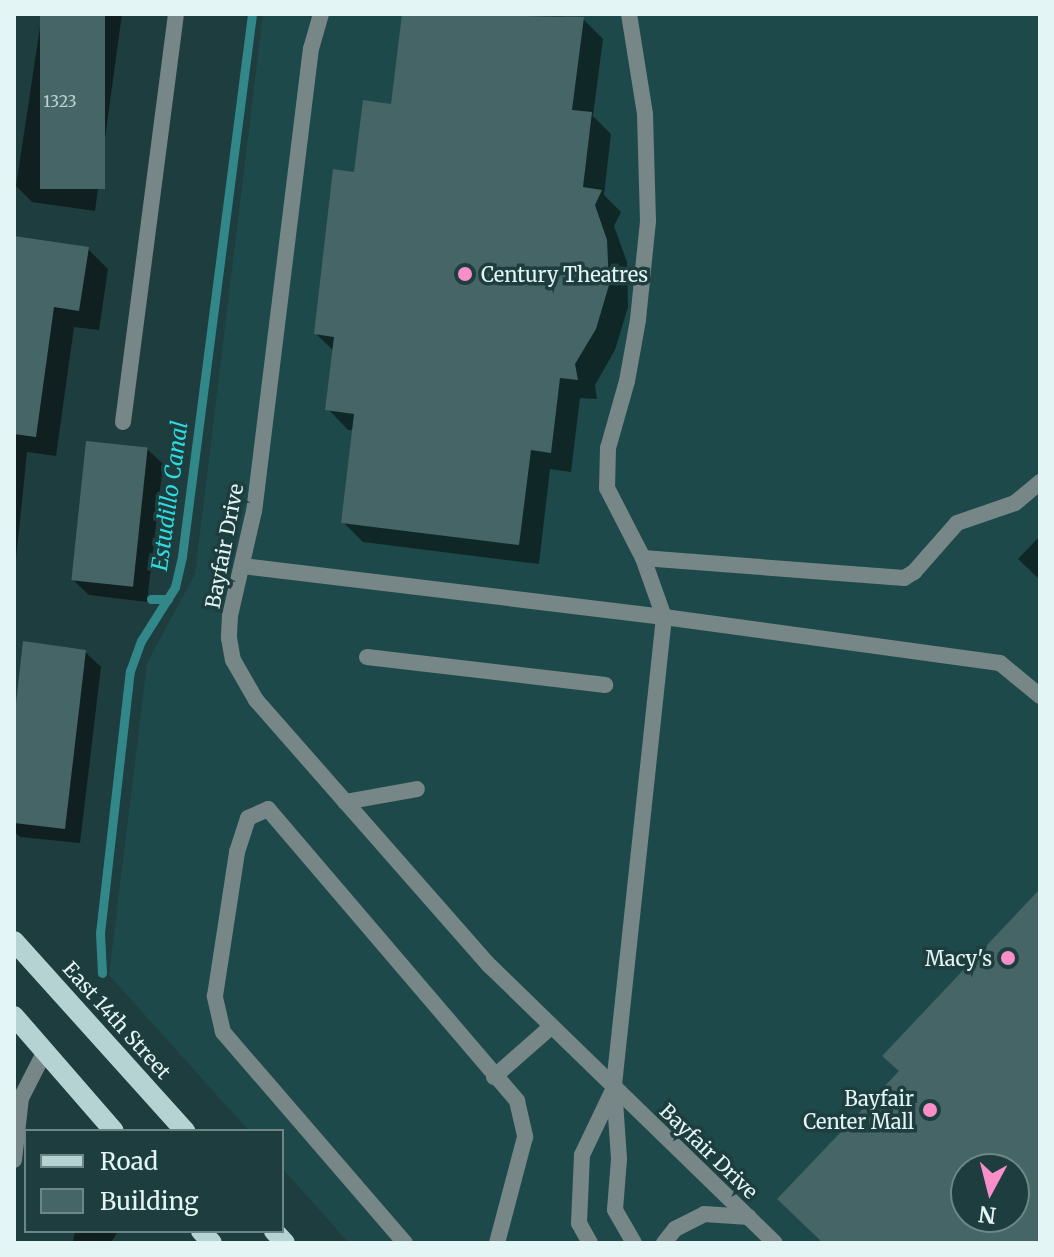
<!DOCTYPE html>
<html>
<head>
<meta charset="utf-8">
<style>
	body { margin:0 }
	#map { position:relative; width:1054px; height:1257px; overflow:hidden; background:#1e3d3e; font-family:Merriweather,serif }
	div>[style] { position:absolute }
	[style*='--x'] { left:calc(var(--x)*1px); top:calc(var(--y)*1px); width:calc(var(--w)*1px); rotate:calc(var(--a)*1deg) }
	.built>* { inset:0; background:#1e494a }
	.shadow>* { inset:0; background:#0007 }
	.stream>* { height:9px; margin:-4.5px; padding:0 4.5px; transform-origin:4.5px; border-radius:4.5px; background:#328789 }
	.building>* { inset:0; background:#466566; transform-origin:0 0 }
	.service>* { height:16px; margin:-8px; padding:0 8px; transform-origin:8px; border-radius:8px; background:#778686 }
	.primary>* { height:20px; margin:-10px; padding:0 10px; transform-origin:10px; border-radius:10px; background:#b6d3d3 }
	.dots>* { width:22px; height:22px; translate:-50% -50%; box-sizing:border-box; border:4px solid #1e3d3e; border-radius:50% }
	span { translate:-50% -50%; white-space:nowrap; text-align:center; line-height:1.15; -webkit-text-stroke:7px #1e3d3e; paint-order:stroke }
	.number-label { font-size:16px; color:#bcd1d1 }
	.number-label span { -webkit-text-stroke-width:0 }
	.poi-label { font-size:20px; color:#e4f5f5 }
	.left { translate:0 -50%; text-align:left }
	.right { translate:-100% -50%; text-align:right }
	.street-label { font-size:20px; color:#e4f5f5 }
	.water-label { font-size:22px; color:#2fdbdf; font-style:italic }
	.frame { position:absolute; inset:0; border:16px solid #e4f5f5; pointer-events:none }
	.legend { position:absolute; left:24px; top:1129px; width:260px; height:104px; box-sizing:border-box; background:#1e3d3e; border:2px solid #6d8787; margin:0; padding:10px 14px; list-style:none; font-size:24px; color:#e4f5f5 }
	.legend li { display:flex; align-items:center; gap:16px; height:40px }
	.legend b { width:40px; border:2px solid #6d8787 }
	.north { position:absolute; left:950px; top:1153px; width:80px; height:80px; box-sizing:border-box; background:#1e3d3e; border:2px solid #6d8787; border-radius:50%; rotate:187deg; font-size:22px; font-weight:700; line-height:32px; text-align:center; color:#e4f5f5 }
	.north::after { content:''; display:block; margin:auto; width:28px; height:36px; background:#f98fc9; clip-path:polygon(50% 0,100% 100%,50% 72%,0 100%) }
</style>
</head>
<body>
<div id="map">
	<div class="built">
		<div style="clip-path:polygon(evenodd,263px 14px,1040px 14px,1040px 1243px,349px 1243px,282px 1168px,282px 1131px,249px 1131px,109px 975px,147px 663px,195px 574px,263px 14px,966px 1169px,1014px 1169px,1014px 1217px,966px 1217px,966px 1169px)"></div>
	</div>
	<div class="shadow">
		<div style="clip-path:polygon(42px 14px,122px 14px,95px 211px,32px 202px,16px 186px)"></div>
		<div style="clip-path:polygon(404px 14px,542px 14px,583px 19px,603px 39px,593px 116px,611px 134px,604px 195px,621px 212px,614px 226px,627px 262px,628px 307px,615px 350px,595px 385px,597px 399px,580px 398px,571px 472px,550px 469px,539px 564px,363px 542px,343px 522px,354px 430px,348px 430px,328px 409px,335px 352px,316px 334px,356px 174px,392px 106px)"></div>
		<div style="clip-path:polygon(14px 238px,88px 249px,108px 269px,99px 330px,74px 327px,56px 456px,27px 452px,14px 579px)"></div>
		<div style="clip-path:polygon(147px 449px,163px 464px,147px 602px,89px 595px,73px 580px)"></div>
		<div style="clip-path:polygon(1040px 536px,1040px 580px,1018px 559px)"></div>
		<div style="clip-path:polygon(85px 652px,101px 667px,80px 843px,20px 837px,14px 831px,14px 738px)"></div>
		<div style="clip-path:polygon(75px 1231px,118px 1231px,111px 1243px,73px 1243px)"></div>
	</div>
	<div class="stream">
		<div style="--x:151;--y:599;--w:17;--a:0"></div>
		<div style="--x:102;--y:973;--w:40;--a:-92.9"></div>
		<div style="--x:100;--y:933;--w:264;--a:-83.5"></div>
		<div style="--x:130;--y:671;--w:32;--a:-70"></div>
		<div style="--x:141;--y:641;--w:64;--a:-57.8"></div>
		<div style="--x:175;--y:587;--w:32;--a:-77"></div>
		<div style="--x:182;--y:556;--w:547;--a:-82.64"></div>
	</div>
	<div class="building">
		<div style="left:40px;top:14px;width:65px;height:175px"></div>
		<div style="clip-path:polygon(402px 14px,584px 17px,572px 110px,592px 112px,583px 187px,602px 190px,595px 205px,607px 240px,609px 285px,596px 329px,575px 364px,578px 380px,560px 378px,551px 453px,531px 450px,519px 545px,341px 523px,354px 414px,325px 410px,334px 337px,314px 334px,333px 169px,354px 172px,363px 100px,391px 104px)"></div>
		<div style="clip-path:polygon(14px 236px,89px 247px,79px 311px,54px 307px,36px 437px,14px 434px)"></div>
		<div style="left:86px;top:441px;width:62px;height:140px;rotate:6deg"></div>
		<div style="clip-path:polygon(23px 641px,86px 650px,65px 829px,14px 823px,14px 721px)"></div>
		<div style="clip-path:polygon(evenodd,1040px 889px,1040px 1243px,823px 1243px,777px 1199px,899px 1071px,882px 1056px,1040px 889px,966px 1169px,1014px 1169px,1014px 1217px,966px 1217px,966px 1169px)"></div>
	</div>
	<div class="service">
		<div style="--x:321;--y:14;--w:35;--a:106"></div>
		<div style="--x:311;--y:48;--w:466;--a:97"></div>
		<div style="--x:254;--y:511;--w:108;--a:102.9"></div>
		<div style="--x:230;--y:616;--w:22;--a:93"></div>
		<div style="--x:229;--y:638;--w:22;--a:80"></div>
		<div style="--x:233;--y:660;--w:46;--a:60.1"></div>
		<div style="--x:256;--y:700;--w:354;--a:48.7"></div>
		<div style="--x:490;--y:966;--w:397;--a:44.2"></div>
		<div style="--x:629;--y:14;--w:101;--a:80.9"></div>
		<div style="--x:645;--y:114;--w:107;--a:88.4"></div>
		<div style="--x:648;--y:221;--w:100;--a:95.8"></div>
		<div style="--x:638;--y:320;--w:62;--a:100.2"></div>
		<div style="--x:627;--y:381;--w:70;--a:105.8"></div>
		<div style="--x:608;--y:448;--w:40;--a:91.4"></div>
		<div style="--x:607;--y:488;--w:79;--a:62.8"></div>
		<div style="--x:643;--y:558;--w:63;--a:70.4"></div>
		<div style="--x:664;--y:617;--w:473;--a:96.1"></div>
		<div style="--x:614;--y:1087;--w:72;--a:86"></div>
		<div style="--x:619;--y:1159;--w:51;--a:94.5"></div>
		<div style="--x:615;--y:1210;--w:38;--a:60"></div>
		<div style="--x:123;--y:422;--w:411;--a:-82.6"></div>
		<div style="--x:643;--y:558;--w:262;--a:4.4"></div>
		<div style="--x:904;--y:578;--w:12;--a:-31"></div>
		<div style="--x:914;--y:572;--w:65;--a:-48.7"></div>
		<div style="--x:957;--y:523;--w:61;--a:-19"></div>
		<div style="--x:1015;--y:503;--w:33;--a:-40"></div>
		<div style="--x:243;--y:566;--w:424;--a:6.9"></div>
		<div style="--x:664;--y:617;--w:339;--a:7.8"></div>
		<div style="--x:1000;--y:663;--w:52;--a:39.5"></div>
		<div style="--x:367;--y:657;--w:240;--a:6.7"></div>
		<div style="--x:345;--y:802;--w:73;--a:-10.2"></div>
		<div style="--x:494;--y:1077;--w:76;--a:-41.3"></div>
		<div style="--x:14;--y:1160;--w:62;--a:-83.6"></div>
		<div style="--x:21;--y:1098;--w:53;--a:-62.9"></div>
		<div style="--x:405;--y:1243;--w:279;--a:-130.8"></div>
		<div style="--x:223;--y:1032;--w:37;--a:-103"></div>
		<div style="--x:215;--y:996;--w:146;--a:-81.3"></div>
		<div style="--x:237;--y:852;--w:36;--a:-72"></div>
		<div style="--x:248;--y:818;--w:22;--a:-24"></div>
		<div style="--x:268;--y:809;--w:384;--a:49.5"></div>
		<div style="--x:517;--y:1101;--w:37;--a:77"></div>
		<div style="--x:525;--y:1137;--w:110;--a:104.8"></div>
		<div style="--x:590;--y:1243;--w:23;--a:-119"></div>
		<div style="--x:579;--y:1223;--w:68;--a:-87.5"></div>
		<div style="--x:582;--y:1155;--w:74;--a:-64.5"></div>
		<div style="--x:664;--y:1243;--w:18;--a:-52"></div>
		<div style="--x:675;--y:1229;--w:33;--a:-27"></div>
		<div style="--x:704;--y:1214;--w:45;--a:3.8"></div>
	</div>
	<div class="primary">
		<div style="--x:14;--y:941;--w:256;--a:48"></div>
		<div style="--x:14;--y:1016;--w:152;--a:49"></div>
		<div style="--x:201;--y:1231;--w:16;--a:47"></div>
		<div style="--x:274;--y:1231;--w:16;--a:47"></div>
	</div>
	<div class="dots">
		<div style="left:465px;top:274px;background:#f98fc9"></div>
		<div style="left:1008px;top:958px;background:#f98fc9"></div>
		<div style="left:930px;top:1110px;background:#f98fc9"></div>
	</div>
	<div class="number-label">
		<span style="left:60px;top:101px">1323</span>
	</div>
	<div class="poi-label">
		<span class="left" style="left:481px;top:274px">Century Theatres</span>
		<span class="right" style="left:992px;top:958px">Macy's</span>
		<span class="right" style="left:914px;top:1110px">Bayfair<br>Center Mall</span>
	</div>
	<div class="street-label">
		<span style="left:224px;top:546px;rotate:-79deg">Bayfair Drive</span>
		<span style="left:117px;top:1020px;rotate:48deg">East 14th Street</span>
		<span style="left:709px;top:1151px;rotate:44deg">Bayfair Drive</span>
	</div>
	<div class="water-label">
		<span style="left:170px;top:496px;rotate:-82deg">Estudillo Canal</span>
	</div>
	<div class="frame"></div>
	<ul class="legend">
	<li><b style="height:10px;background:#b6d3d3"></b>Road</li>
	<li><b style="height:22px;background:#466566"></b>Building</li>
	</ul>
	<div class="north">N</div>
</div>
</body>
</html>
